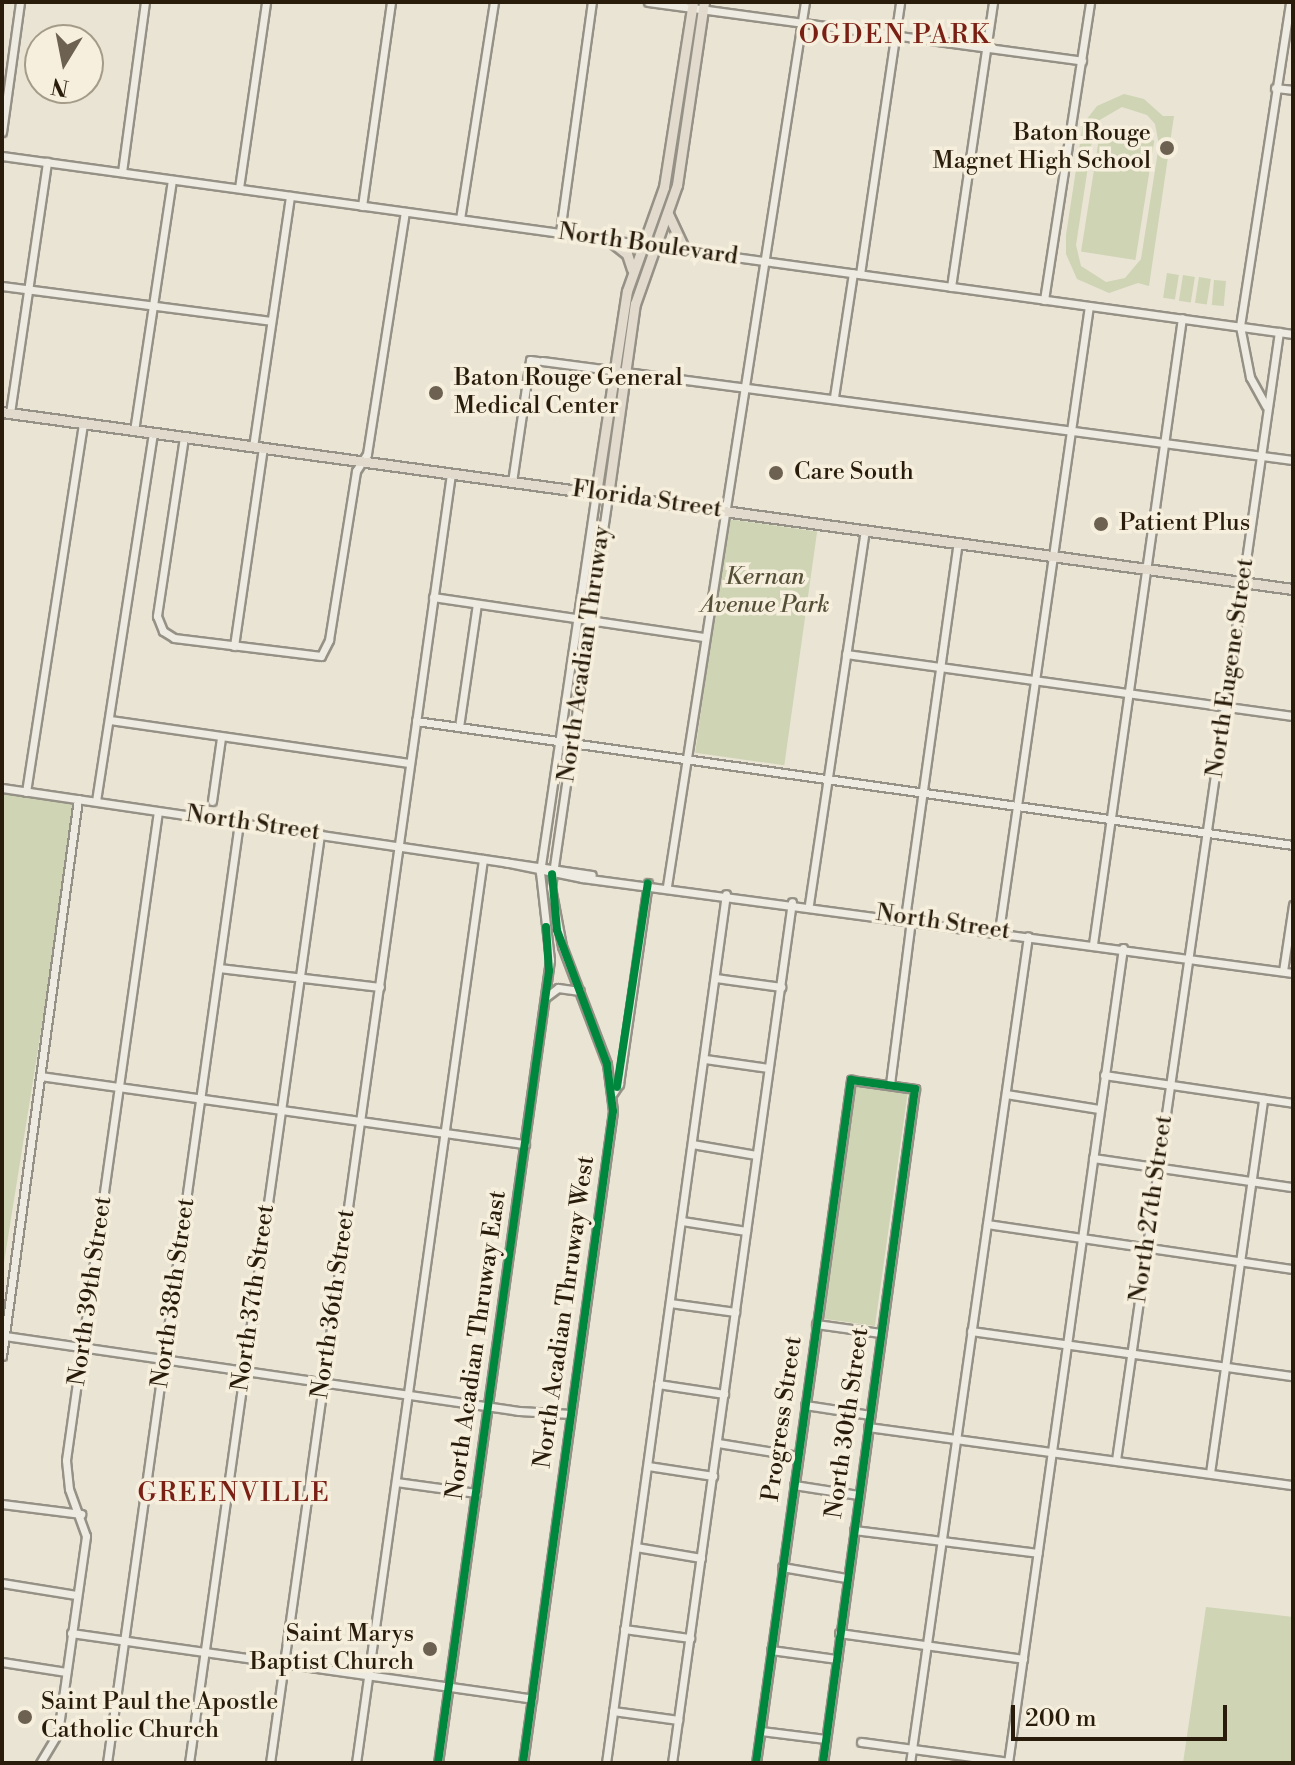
<!DOCTYPE html>
<html>
<head>
<meta charset="utf-8">
<style>
	body { margin:0 }
	#map { position:relative; width:1295px; height:1765px; overflow:hidden; background:#eae4d4; font-family:"Libre Bodoni",serif }
	div>[style] { position:absolute }
	[style*='--x'] { left:calc(var(--x)*1px); top:calc(var(--y)*1px); width:calc(var(--w)*1px); rotate:calc(var(--a)*1deg) }
	.green>* { inset:0; background:#ced4b4; transform-origin:0 0 }
	.roads { filter:drop-shadow(2px 0 #969186) drop-shadow(-2px 0 #969186) drop-shadow(0 2px #969186) drop-shadow(0 -2px #969186) }
	.minor>* { height:7px; margin:-3.5px; padding:0 3.5px; transform-origin:3.5px; border-radius:3.5px; background:#eeebe2 }
	.major>* { height:9px; margin:-4.5px; padding:0 4.5px; transform-origin:4.5px; border-radius:4.5px; background:#e2dbcd }
	.cycleway>* { height:8px; margin:-4px; padding:0 4px; transform-origin:4px; border-radius:4px; background:#00873e }
	.dots>* { width:22px; height:22px; translate:-50% -50%; box-sizing:border-box; border:4px solid #f7efdd; border-radius:50% }
	span { translate:-50% -50%; white-space:nowrap; text-align:center; line-height:1.15; -webkit-text-stroke:7px #f7efdd; paint-order:stroke }
	.poi-label { font-size:24px; color:#291c0b }
	.right { translate:-100% -50%; text-align:right }
	.left { translate:0 -50%; text-align:left }
	.street-label { font-size:24px; color:#291c0b }
	.park-label { font-size:24px; color:#544f36; font-style:italic }
	.neighbourhood-label { font-size:26px; color:#7a1f14; letter-spacing:2px }
	.frame { position:absolute; inset:0; border:4px solid #291c0b; pointer-events:none }
	.north { position:absolute; left:24px; top:24px; width:80px; height:80px; box-sizing:border-box; background:#f7efdd; border:2px solid #a59b89; border-radius:50%; rotate:190deg; font-size:22px; font-weight:700; line-height:32px; text-align:center; color:#291c0b }
	.north::after { content:''; display:block; margin:auto; width:28px; height:36px; background:#6d6251; clip-path:polygon(50% 0,100% 100%,50% 72%,0 100%) }
	.scale { position:absolute; left:1011px; top:1705px; width:216px; height:36px; box-sizing:border-box; border:4px solid #291c0b; border-top:0; padding-left:10px; font-size:24px; line-height:28px; white-space:nowrap; color:#291c0b; -webkit-text-stroke:6px #f7efdd; paint-order:stroke }
</style>
</head>
<body>
<div id="map">
	<div class="green">
		<div style="clip-path:polygon(evenodd,1124px 94px,1144px 99px,1163px 116px,1174px 116px,1149px 286px,1138px 283px,1109px 293px,1077px 279px,1066px 254px,1066px 235px,1083px 124px,1097px 106px,1124px 94px,1122px 107px,1147px 115px,1155px 124px,1159px 145px,1141px 259px,1125px 278px,1106px 282px,1081px 266px,1076px 245px,1093px 134px,1098px 121px,1122px 107px)"></div>
		<div style="left:1100px;top:132px;width:55px;height:121px;rotate:9deg"></div>
		<div style="left:1167px;top:273px;width:12px;height:25px;rotate:9deg"></div>
		<div style="left:1183px;top:275px;width:12px;height:26px;rotate:9deg"></div>
		<div style="left:1199px;top:277px;width:12px;height:26px;rotate:9deg"></div>
		<div style="left:1214px;top:280px;width:12px;height:25px;rotate:5deg"></div>
		<div style="left:728px;top:519px;width:90px;height:236px;rotate:8deg"></div>
		<div style="clip-path:polygon(2px 790px,78px 799px,2px 1275px)"></div>
		<div style="left:856px;top:1087px;width:52px;height:234px;rotate:8deg"></div>
		<div style="clip-path:polygon(1206px 1607px,1293px 1617px,1293px 1763px,1183px 1763px)"></div>
	</div>
	<div class="roads">
		<div class="minor">
			<div style="--x:648;--y:2;--w:438;--a:7.7"></div>
			<div style="--x:1275;--y:88;--w:18;--a:6"></div>
			<div style="--x:2;--y:132;--w:131;--a:-82.1"></div>
			<div style="--x:2;--y:156;--w:1303;--a:7.85"></div>
			<div style="--x:122;--y:172;--w:172;--a:-82.3"></div>
			<div style="--x:239;--y:188;--w:188;--a:-81.7"></div>
			<div style="--x:362;--y:206;--w:206;--a:-81.9"></div>
			<div style="--x:460;--y:219;--w:220;--a:-81.1"></div>
			<div style="--x:560;--y:232;--w:232;--a:-82.1"></div>
			<div style="--x:860;--y:274;--w:275;--a:-81.6"></div>
			<div style="--x:2;--y:286;--w:271;--a:7.4"></div>
			<div style="--x:951;--y:287;--w:288;--a:-81.6"></div>
			<div style="--x:1044;--y:300;--w:302;--a:-81.2"></div>
			<div style="--x:542;--y:361;--w:757;--a:7.51"></div>
			<div style="--x:834;--y:397;--w:125;--a:-81.3"></div>
			<div style="--x:1266;--y:406;--w:33;--a:-119"></div>
			<div style="--x:1250;--y:377;--w:52;--a:-101.1"></div>
			<div style="--x:1240;--y:326;--w:328;--a:-81.2"></div>
			<div style="--x:10;--y:413;--w:254;--a:-81.6"></div>
			<div style="--x:134;--y:431;--w:254;--a:-81.4"></div>
			<div style="--x:184;--y:437;--w:181;--a:98.6"></div>
			<div style="--x:157;--y:616;--w:16;--a:68"></div>
			<div style="--x:163;--y:631;--w:13;--a:32"></div>
			<div style="--x:174;--y:638;--w:148;--a:7"></div>
			<div style="--x:321;--y:656;--w:18;--a:-63"></div>
			<div style="--x:329;--y:640;--w:171;--a:-80.9"></div>
			<div style="--x:356;--y:471;--w:20;--a:-57"></div>
			<div style="--x:367;--y:454;--w:245;--a:-81.1"></div>
			<div style="--x:253;--y:447;--w:254;--a:-81.6"></div>
			<div style="--x:512;--y:482;--w:123;--a:-81.6"></div>
			<div style="--x:530;--y:360;--w:8;--a:7"></div>
			<div style="--x:433;--y:597;--w:275;--a:8.4"></div>
			<div style="--x:234;--y:646;--w:200;--a:-81.7"></div>
			<div style="--x:846;--y:654;--w:451;--a:7.9"></div>
			<div style="--x:110;--y:720;--w:302;--a:8.2"></div>
			<div style="--x:416;--y:721;--w:886;--a:8.05"></div>
			<div style="--x:459;--y:727;--w:124;--a:-81.7"></div>
			<div style="--x:2;--y:788;--w:596;--a:8.39"></div>
			<div style="--x:26;--y:792;--w:373;--a:-81.2"></div>
			<div style="--x:96;--y:801;--w:372;--a:-81.2"></div>
			<div style="--x:212;--y:801;--w:64;--a:-81.9"></div>
			<div style="--x:504;--y:862;--w:80;--a:11.6"></div>
			<div style="--x:582;--y:878;--w:717;--a:7.61"></div>
			<div style="--x:667;--y:886;--w:895;--a:-81.13"></div>
			<div style="--x:809;--y:904;--w:378;--a:-81.5"></div>
			<div style="--x:905;--y:918;--w:379;--a:-82"></div>
			<div style="--x:999;--y:931;--w:631;--a:-81.81"></div>
			<div style="--x:1093;--y:944;--w:632;--a:-81.91"></div>
			<div style="--x:219;--y:968;--w:162;--a:6.7"></div>
			<div style="--x:1283;--y:971;--w:67;--a:-81.4"></div>
			<div style="--x:716;--y:978;--w:66;--a:7.9"></div>
			<div style="--x:546;--y:997;--w:15;--a:-37"></div>
			<div style="--x:558;--y:988;--w:22;--a:8"></div>
			<div style="--x:705;--y:1059;--w:64;--a:8.1"></div>
			<div style="--x:1104;--y:1075;--w:191;--a:8.4"></div>
			<div style="--x:40;--y:1076;--w:490;--a:8"></div>
			<div style="--x:890;--y:1084;--w:166;--a:-82.7"></div>
			<div style="--x:613;--y:1093;--w:11;--a:-56"></div>
			<div style="--x:619;--y:1084;--w:203;--a:-81.8"></div>
			<div style="--x:1006;--y:1094;--w:94;--a:9.2"></div>
			<div style="--x:692;--y:1144;--w:65;--a:9.8"></div>
			<div style="--x:1093;--y:1158;--w:202;--a:8.3"></div>
			<div style="--x:682;--y:1221;--w:65;--a:8.9"></div>
			<div style="--x:987;--y:1224;--w:309;--a:8.4"></div>
			<div style="--x:670;--y:1303;--w:66;--a:7.9"></div>
			<div style="--x:816;--y:1324;--w:65;--a:8"></div>
			<div style="--x:971;--y:1331;--w:325;--a:8"></div>
			<div style="--x:5;--y:1336;--w:519;--a:8.3"></div>
			<div style="--x:519;--y:1411;--w:52;--a:3.3"></div>
			<div style="--x:2;--y:1356;--w:562;--a:-82.23"></div>
			<div style="--x:658;--y:1384;--w:67;--a:8.6"></div>
			<div style="--x:805;--y:1405;--w:66;--a:8.7"></div>
			<div style="--x:868;--y:1427;--w:429;--a:7.8"></div>
			<div style="--x:718;--y:1443;--w:81;--a:9.2"></div>
			<div style="--x:1116;--y:1460;--w:1140;--a:-81.78"></div>
			<div style="--x:648;--y:1466;--w:66;--a:8.7"></div>
			<div style="--x:1210;--y:1473;--w:378;--a:-81.9"></div>
			<div style="--x:396;--y:1482;--w:81;--a:7.8"></div>
			<div style="--x:794;--y:1485;--w:65;--a:8.9"></div>
			<div style="--x:2;--y:1504;--w:80;--a:7.2"></div>
			<div style="--x:854;--y:1530;--w:185;--a:7.1"></div>
			<div style="--x:636;--y:1547;--w:66;--a:9.6"></div>
			<div style="--x:782;--y:1567;--w:65;--a:9.8"></div>
			<div style="--x:2;--y:1583;--w:75;--a:9.2"></div>
			<div style="--x:624;--y:1629;--w:67;--a:7.8"></div>
			<div style="--x:71;--y:1633;--w:466;--a:8.1"></div>
			<div style="--x:839;--y:1633;--w:186;--a:8"></div>
			<div style="--x:771;--y:1650;--w:67;--a:7.8"></div>
			<div style="--x:2;--y:1662;--w:65;--a:8.9"></div>
			<div style="--x:613;--y:1711;--w:66;--a:7.9"></div>
			<div style="--x:761;--y:1731;--w:65;--a:7"></div>
			<div style="--x:861;--y:1742;--w:148;--a:7.7"></div>
			<div style="--x:40;--y:1763;--w:35;--a:-59"></div>
			<div style="--x:58;--y:1733;--w:199;--a:-81.9"></div>
			<div style="--x:86;--y:1536;--w:50;--a:-109.9"></div>
			<div style="--x:69;--y:1489;--w:29;--a:-96"></div>
			<div style="--x:66;--y:1460;--w:655;--a:-81.93"></div>
			<div style="--x:107;--y:1763;--w:950;--a:-82.01"></div>
			<div style="--x:189;--y:1763;--w:938;--a:-81.97"></div>
			<div style="--x:270;--y:1763;--w:1302;--a:-82.01"></div>
			<div style="--x:356;--y:1763;--w:913;--a:-82"></div>
			<div style="--x:438;--y:1763;--w:811;--a:-82.06"></div>
			<div style="--x:550;--y:960;--w:89;--a:-96.5"></div>
			<div style="--x:540;--y:872;--w:383;--a:-81.6"></div>
			<div style="--x:523;--y:1763;--w:658;--a:-82.14"></div>
			<div style="--x:613;--y:1111;--w:47;--a:-97.3"></div>
			<div style="--x:607;--y:1064;--w:126;--a:-110.9"></div>
			<div style="--x:562;--y:946;--w:60;--a:-100.6"></div>
			<div style="--x:551;--y:887;--w:396;--a:-81.7"></div>
			<div style="--x:606;--y:1763;--w:877;--a:-82.14"></div>
			<div style="--x:672;--y:1763;--w:869;--a:-82.07"></div>
			<div style="--x:756;--y:1763;--w:690;--a:-82.08"></div>
			<div style="--x:851;--y:1080;--w:65;--a:8"></div>
			<div style="--x:915;--y:1089;--w:680;--a:97.77"></div>
			<div style="--x:910;--y:1763;--w:835;--a:-81.88"></div>
			<div style="--x:1008;--y:1763;--w:823;--a:-81.97"></div>
		</div>
		<div class="major">
			<div style="--x:668;--y:214;--w:40;--a:65"></div>
			<div style="--x:609;--y:240;--w:23;--a:38"></div>
			<div style="--x:627;--y:254;--w:16;--a:72"></div>
			<div style="--x:2;--y:412;--w:1303;--a:7.81"></div>
			<div style="--x:596;--y:493;--w:204;--a:-81.3"></div>
			<div style="--x:627;--y:291;--w:110;--a:-70.4"></div>
			<div style="--x:664;--y:187;--w:187;--a:-81.1"></div>
			<div style="--x:608;--y:495;--w:193;--a:-82"></div>
			<div style="--x:635;--y:304;--w:126;--a:-70.6"></div>
			<div style="--x:677;--y:185;--w:185;--a:-81.6"></div>
		</div>
	</div>
	<div class="cycleway">
		<div style="--x:617;--y:1087;--w:206;--a:-81.4"></div>
		<div style="--x:438;--y:1763;--w:800;--a:-82.02"></div>
		<div style="--x:549;--y:971;--w:44;--a:-93.9"></div>
		<div style="--x:523;--y:1763;--w:658;--a:-82.14"></div>
		<div style="--x:613;--y:1111;--w:47;--a:-97.3"></div>
		<div style="--x:607;--y:1064;--w:143;--a:-110.5"></div>
		<div style="--x:557;--y:930;--w:56;--a:-95.1"></div>
		<div style="--x:756;--y:1763;--w:690;--a:-82.08"></div>
		<div style="--x:851;--y:1080;--w:65;--a:8"></div>
		<div style="--x:915;--y:1089;--w:680;--a:97.77"></div>
	</div>
	<div class="dots">
		<div style="left:1167px;top:148px;background:#6d6251"></div>
		<div style="left:436px;top:393px;background:#6d6251"></div>
		<div style="left:776px;top:473px;background:#6d6251"></div>
		<div style="left:1101px;top:524px;background:#6d6251"></div>
		<div style="left:430px;top:1649px;background:#6d6251"></div>
		<div style="left:25px;top:1717px;background:#6d6251"></div>
	</div>
	<div class="poi-label">
		<span class="right" style="left:1151px;top:148px">Baton Rouge<br>Magnet High School</span>
		<span class="left" style="left:454px;top:393px">Baton Rouge General<br>Medical Center</span>
		<span class="left" style="left:794px;top:473px">Care South</span>
		<span class="left" style="left:1119px;top:524px">Patient Plus</span>
		<span class="right" style="left:414px;top:1649px">Saint Marys<br>Baptist Church</span>
		<span class="left" style="left:41px;top:1717px">Saint Paul the Apostle<br>Catholic Church</span>
	</div>
	<div class="street-label">
		<span style="left:648px;top:245px;rotate:8deg">North Boulevard</span>
		<span style="left:647px;top:500px;rotate:8deg">Florida Street</span>
		<span style="left:585px;top:654px;rotate:-82deg">North Acadian Thruway</span>
		<span style="left:1231px;top:668px;rotate:-82deg">North Eugene Street</span>
		<span style="left:253px;top:824px;rotate:8deg">North Street</span>
		<span style="left:943px;top:923px;rotate:8deg">North Street</span>
		<span style="left:1152px;top:1209px;rotate:-82deg">North 27th Street</span>
		<span style="left:91px;top:1291px;rotate:-82deg">North 39th Street</span>
		<span style="left:174px;top:1293px;rotate:-82deg">North 38th Street</span>
		<span style="left:254px;top:1298px;rotate:-82deg">North 37th Street</span>
		<span style="left:334px;top:1304px;rotate:-82deg">North 36th Street</span>
		<span style="left:565px;top:1312px;rotate:-82deg">North Acadian Thruway West</span>
		<span style="left:477px;top:1345px;rotate:-82deg">North Acadian Thruway East</span>
		<span style="left:783px;top:1419px;rotate:-82deg">Progress Street</span>
		<span style="left:848px;top:1423px;rotate:-82deg">North 30th Street</span>
	</div>
	<div class="park-label">
		<span style="left:765px;top:592px">Kernan<br>Avenue Park</span>
	</div>
	<div class="neighbourhood-label">
		<span style="left:895px;top:36px">OGDEN PARK</span>
		<span style="left:234px;top:1494px">GREENVILLE</span>
	</div>
	<div class="frame"></div>
	<div class="north">N</div>
	<div class="scale">200 m</div>
</div>
</body>
</html>
